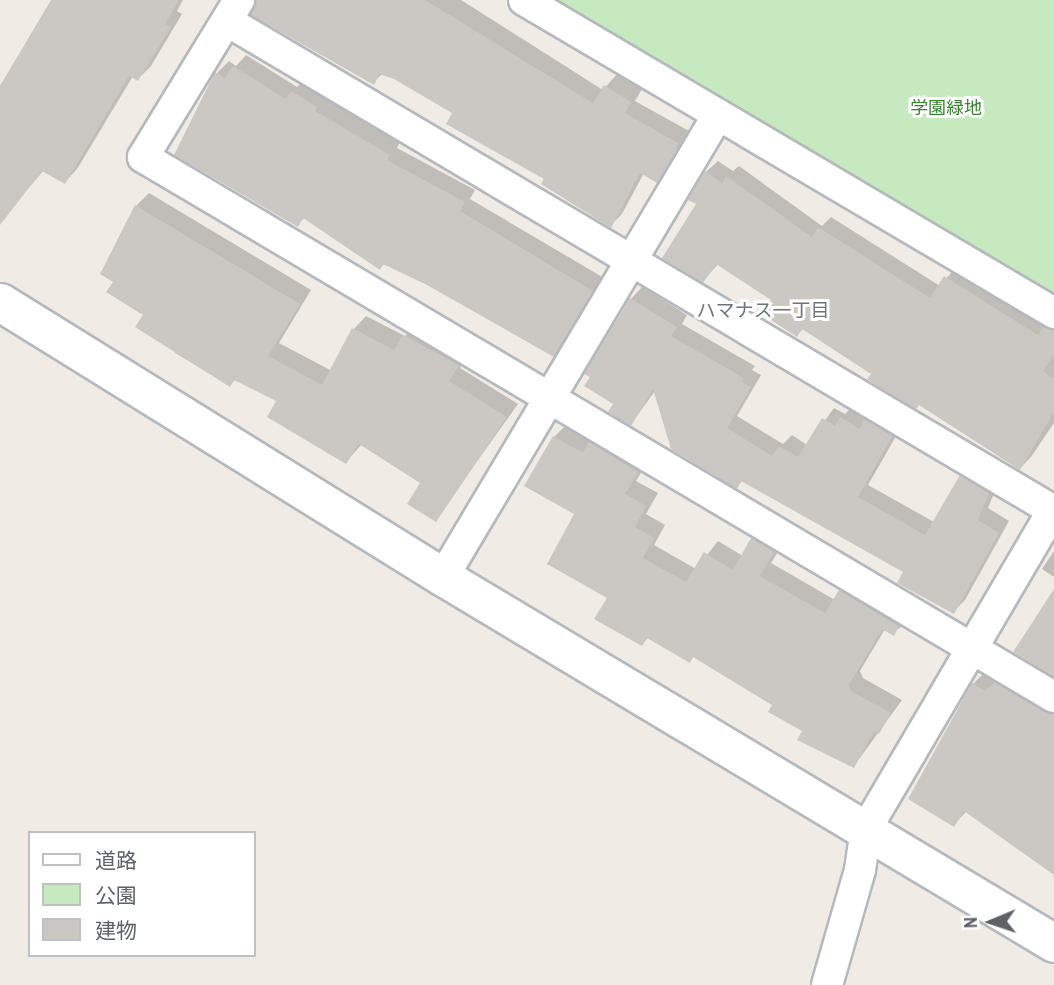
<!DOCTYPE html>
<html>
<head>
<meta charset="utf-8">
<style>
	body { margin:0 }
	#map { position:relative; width:1054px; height:985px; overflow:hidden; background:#f0ece5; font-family:"Archivo Narrow","Noto Sans JP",sans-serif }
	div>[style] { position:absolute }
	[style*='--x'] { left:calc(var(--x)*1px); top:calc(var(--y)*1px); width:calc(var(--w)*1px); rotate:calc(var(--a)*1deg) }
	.green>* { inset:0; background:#c6e9c0 }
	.shadow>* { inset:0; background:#0003 }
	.building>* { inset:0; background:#cbc7c2 }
	.roads { filter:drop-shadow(2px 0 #b5b9bd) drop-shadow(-2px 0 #b5b9bd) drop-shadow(0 2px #b5b9bd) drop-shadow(0 -2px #b5b9bd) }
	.minor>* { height:30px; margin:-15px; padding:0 15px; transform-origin:15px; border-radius:15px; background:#fff }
	.tertiary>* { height:37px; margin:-18.5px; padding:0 18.5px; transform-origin:18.5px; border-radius:18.5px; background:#fff }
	span { translate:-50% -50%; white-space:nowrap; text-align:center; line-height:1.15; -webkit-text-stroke:6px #fff; paint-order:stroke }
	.park-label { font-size:18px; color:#37842f }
	.neighbourhood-label { font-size:19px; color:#6e7579 }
	.legend { position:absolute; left:28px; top:831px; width:228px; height:126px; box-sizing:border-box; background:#fff; border:2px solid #bec0c2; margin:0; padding:9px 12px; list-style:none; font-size:21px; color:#5d6267 }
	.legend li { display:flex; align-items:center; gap:14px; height:35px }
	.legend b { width:35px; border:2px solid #bec0c2 }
	.north { position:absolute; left:956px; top:887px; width:70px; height:70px; -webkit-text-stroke:5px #fff; paint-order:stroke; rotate:268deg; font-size:19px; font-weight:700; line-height:28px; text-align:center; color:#5d6267 }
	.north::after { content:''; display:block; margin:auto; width:24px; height:32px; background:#5d6267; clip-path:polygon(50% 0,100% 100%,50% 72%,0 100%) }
</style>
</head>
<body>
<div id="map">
	<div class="green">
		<div style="clip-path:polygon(550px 0,1054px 0,1054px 298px)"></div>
	</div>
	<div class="shadow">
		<div style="clip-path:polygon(54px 0,183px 0,177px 11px,182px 14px,151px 66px,138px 79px,133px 76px,77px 169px,65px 182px,44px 170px,8px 212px,0 207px,0 86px)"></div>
		<div style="clip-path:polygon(257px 0,461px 0,603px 90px,617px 74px,642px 89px,635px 101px,689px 131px,669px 168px,657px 180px,644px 173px,622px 214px,610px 226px,455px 113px,395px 78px,382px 74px,374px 82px)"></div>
		<div style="clip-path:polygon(246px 55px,297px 87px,304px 80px,328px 94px,326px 99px,400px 142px,397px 148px,475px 190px,470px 199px,604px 278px,565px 343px,553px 355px,428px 284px,385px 263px,380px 268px,305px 217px,297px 225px,217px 73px,229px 61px,236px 66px)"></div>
		<div style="clip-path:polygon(718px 161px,733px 171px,739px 166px,822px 226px,831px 217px,940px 286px,957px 266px,1054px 324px,1054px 423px,1031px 457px,1020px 468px,804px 328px,797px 335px,774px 299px,718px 264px,703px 281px,699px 204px,706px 172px)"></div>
		<div style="clip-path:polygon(149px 193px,311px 290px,279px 343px,332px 371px,354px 329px,366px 316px,405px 336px,418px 324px,470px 351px,460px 368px,518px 404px,435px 520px,422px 482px,362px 444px,346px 462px,278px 400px,236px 379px,230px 385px,175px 353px,177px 349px,115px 281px,136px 206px)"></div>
		<div style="clip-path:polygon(642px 287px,687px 315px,682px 324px,755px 366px,752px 370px,761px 375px,737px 416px,783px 444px,792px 435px,807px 445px,834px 408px,845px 414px,853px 406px,903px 424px,868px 485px,934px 522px,972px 465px,999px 481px,988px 508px,1009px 521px,965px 600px,953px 612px,905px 572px,743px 480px,737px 486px,655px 391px,631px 424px,616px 403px,631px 299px)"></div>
		<div style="clip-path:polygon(567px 424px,649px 459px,636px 481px,658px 493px,646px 514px,665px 525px,654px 545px,696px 569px,718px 541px,743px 556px,765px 527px,786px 539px,771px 563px,835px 600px,852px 578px,906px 622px,893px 634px,885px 629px,860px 671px,863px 678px,902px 700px,854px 766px,775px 705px,694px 656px,689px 661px,649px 637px,642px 644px,609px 597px,576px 513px,527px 486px,554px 437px)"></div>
		<div style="clip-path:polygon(1054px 551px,1054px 577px,1042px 569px)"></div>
		<div style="clip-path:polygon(985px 672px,1054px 697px,1054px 871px,967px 811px,954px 824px,973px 684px)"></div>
	</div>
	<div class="building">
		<div style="clip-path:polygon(51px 0,179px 0,165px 24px,171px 27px,138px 81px,129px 76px,65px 184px,42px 171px,0 225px,0 86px)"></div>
		<div style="clip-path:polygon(256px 0,425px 0,593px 103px,604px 85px,631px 102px,625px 113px,678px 143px,676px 152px,657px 183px,640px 173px,611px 228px,541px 184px,544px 179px,446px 124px,452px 113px,394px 79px,379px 74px,374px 85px,251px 15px)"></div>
		<div style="clip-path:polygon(233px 66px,286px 99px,291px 91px,317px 107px,315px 111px,390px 155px,387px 160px,465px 202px,460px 211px,593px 291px,554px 357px,427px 285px,383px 264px,380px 270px,303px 218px,298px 227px,174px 155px,215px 72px,225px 78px)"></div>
		<div style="clip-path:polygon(705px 171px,722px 183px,726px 176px,812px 237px,818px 227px,930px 298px,944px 276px,1038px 335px,1043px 327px,1054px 330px,1054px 354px,1043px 371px,1054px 379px,1054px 412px,1020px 470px,919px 405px,916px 409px,876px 385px,867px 379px,871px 374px,802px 329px,797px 337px,762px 314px,771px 300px,716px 264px,703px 283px,662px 258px,696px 204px,688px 200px)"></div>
		<div style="clip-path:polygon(135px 205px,300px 304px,268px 356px,322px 385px,352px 328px,394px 350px,403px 335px,459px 365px,449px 381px,507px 417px,436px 522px,407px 504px,420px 483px,359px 444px,346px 464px,267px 417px,276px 401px,234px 380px,230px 387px,135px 327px,143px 315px,106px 292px,113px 282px,100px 274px)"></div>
		<div style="clip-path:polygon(630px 298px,677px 327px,671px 336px,744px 378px,742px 382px,751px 387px,727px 428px,772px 456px,779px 446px,798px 457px,822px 418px,835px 426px,840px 417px,860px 429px,864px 419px,892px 436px,858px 497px,925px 535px,960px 475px,989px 493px,978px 520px,999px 533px,954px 614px,897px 583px,903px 572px,741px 481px,737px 489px,671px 449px,653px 389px,631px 426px,608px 412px,613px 404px,584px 386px,590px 377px,584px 374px)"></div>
		<div style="clip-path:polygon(553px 436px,583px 453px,589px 442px,638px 472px,625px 494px,646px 506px,635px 527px,654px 538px,643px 558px,686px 582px,704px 552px,733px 570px,751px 538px,774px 552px,760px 576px,825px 613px,839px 590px,899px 626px,894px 636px,882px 629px,849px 685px,851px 691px,891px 713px,879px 734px,874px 731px,854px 768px,797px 740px,802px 731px,768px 712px,772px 705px,693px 657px,690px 663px,647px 638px,642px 646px,594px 619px,607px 598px,547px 564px,574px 514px,524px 486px)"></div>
		<div style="clip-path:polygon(1054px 589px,1054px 677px,1013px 652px)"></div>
		<div style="clip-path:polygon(995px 682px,1054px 714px,1054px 875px,964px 811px,954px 827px,908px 799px,972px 683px,985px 691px)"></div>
	</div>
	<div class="roads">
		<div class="minor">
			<div style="--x:239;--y:0;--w:184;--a:121.4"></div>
			<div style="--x:143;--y:157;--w:1059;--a:30.66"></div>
			<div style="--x:524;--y:0;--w:616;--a:30.56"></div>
			<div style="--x:227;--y:21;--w:961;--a:30.65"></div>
			<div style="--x:443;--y:577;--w:538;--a:-59.24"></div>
			<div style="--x:827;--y:985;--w:120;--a:-74"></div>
			<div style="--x:860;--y:870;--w:41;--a:-81.7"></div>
			<div style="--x:866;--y:829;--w:372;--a:-59.6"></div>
		</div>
		<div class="tertiary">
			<div style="--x:0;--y:302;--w:521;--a:31.83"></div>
			<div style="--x:443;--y:577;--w:712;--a:30.92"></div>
		</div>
	</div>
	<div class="park-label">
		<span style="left:946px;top:108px">学園緑地</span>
	</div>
	<div class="neighbourhood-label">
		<span style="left:763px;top:311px">ハマナス一丁目</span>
	</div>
	<ul class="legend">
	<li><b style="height:9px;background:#fff"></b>道路</li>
	<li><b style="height:19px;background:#c6e9c0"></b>公園</li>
	<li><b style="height:19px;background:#cbc7c2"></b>建物</li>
	</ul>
	<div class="north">N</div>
</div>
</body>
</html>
